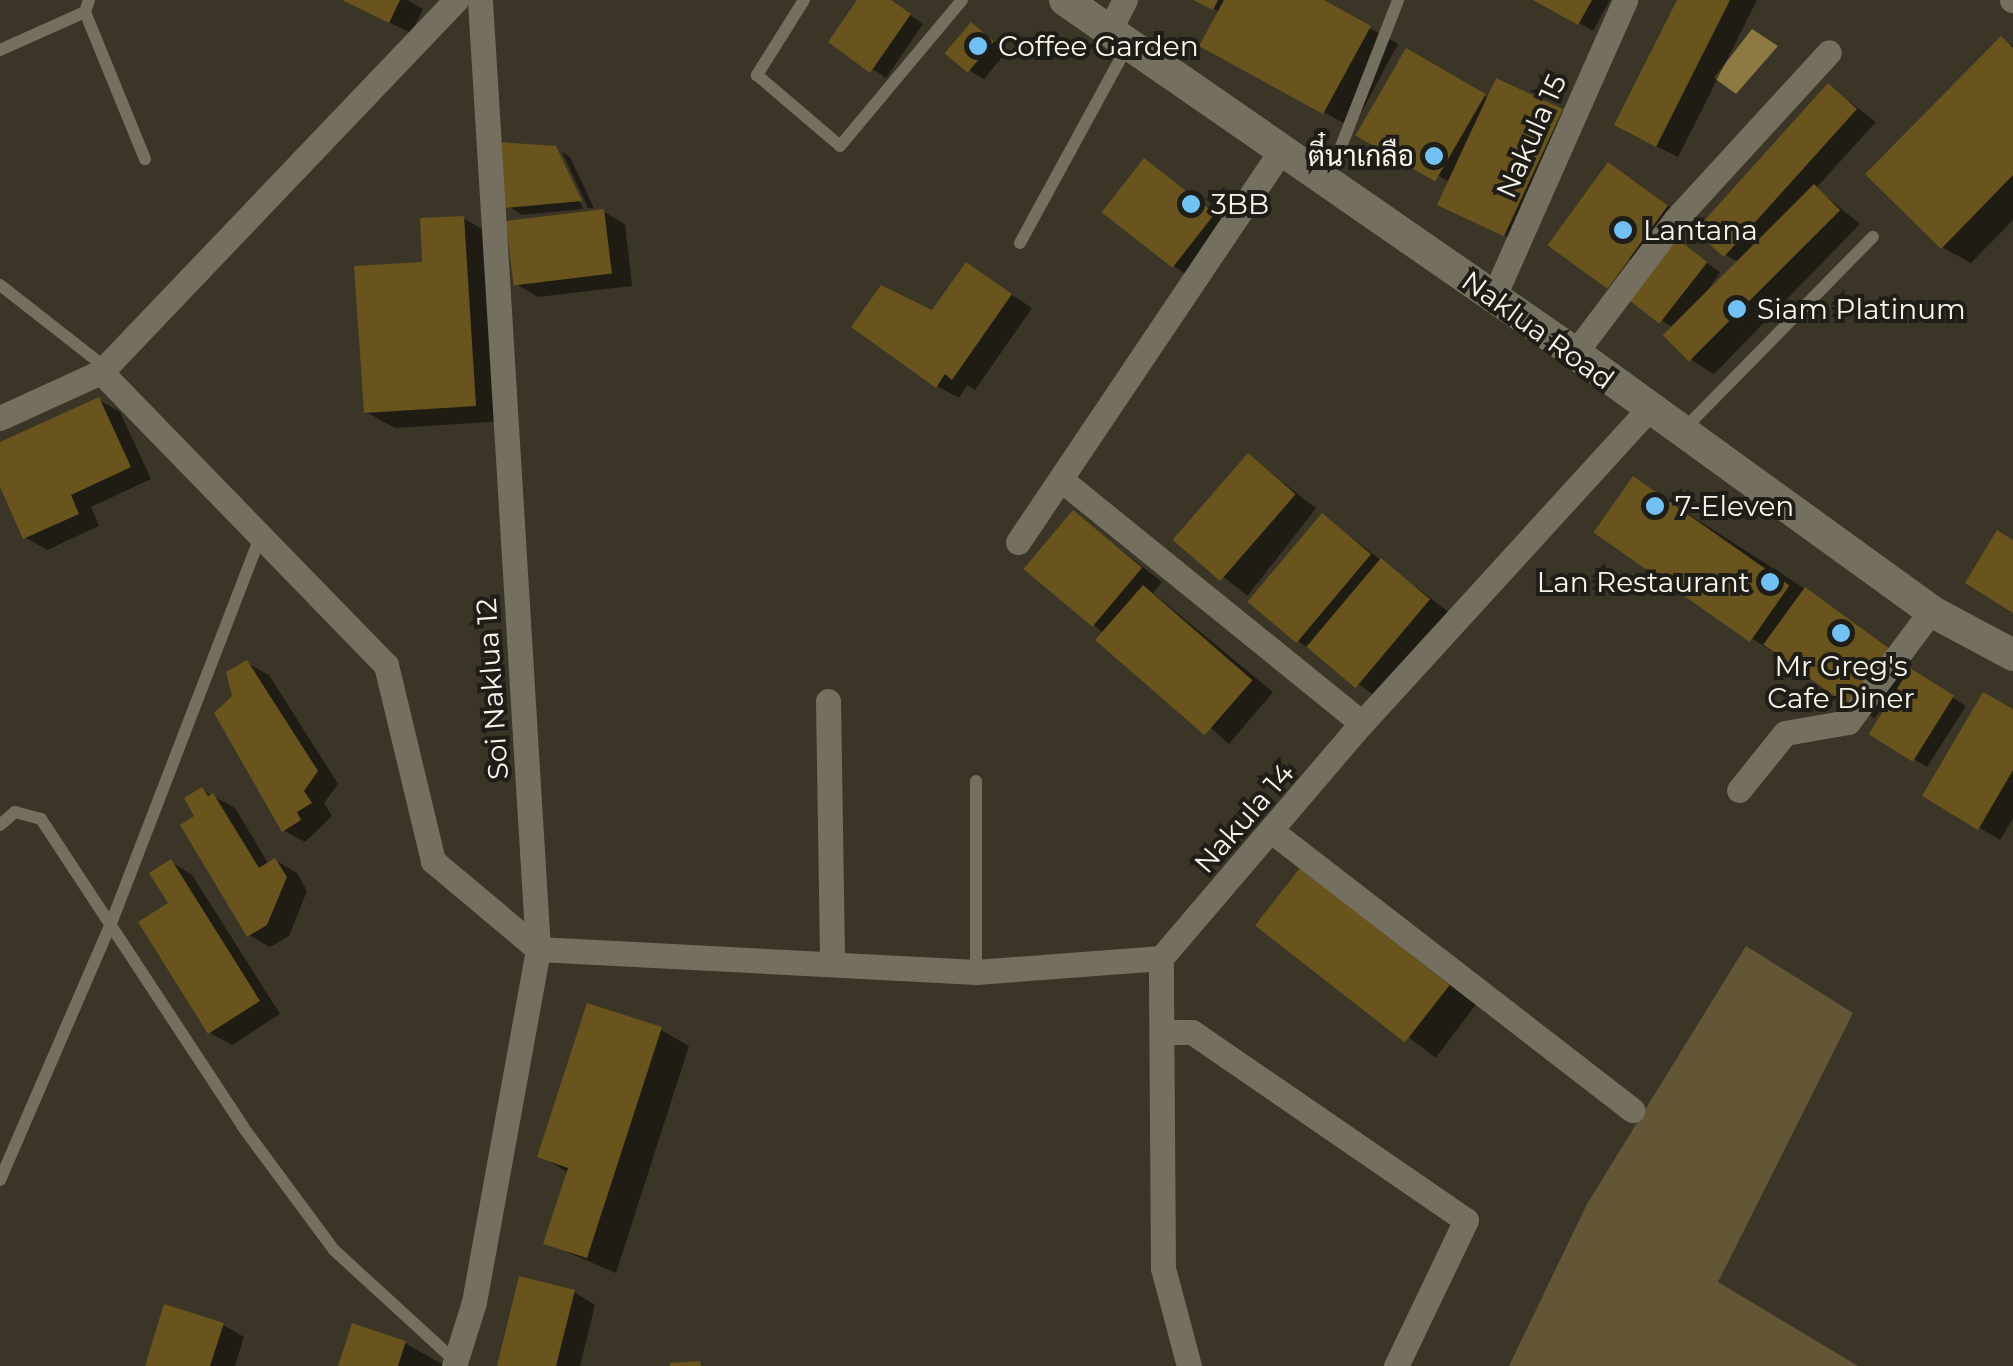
<!DOCTYPE html>
<html>
<head>
<meta charset="utf-8">
<style>
	body { margin:0 }
	#map { position:relative; width:2013px; height:1366px; overflow:hidden; background:#3b3527; font-family:Montserrat,Sarabun,sans-serif }
	div>[style] { position:absolute }
	[style*='--x'] { left:calc(var(--x)*1px); top:calc(var(--y)*1px); width:calc(var(--w)*1px); rotate:calc(var(--a)*1deg) }
	.green>* { inset:0; background:#625637 }
	.water>* { inset:0; background:#8d7942 }
	.shadow>* { inset:0; background:#0007; transform-origin:0 0 }
	.building>* { inset:0; background:#68541c; transform-origin:0 0 }
	.service>* { height:12px; margin:-6px; padding:0 6px; transform-origin:6px; border-radius:6px; background:#756f5f }
	.minor>* { height:25px; margin:-12.5px; padding:0 12.5px; transform-origin:12.5px; border-radius:12.5px; background:#756f5f }
	.tertiary>* { height:32px; margin:-16px; padding:0 16px; transform-origin:16px; border-radius:16px; background:#756f5f }
	.dots>* { width:28px; height:28px; translate:-50% -50%; box-sizing:border-box; border:5px solid #1f1d17; border-radius:50% }
	span { translate:-50% -50%; white-space:nowrap; text-align:center; line-height:1.15; -webkit-text-stroke:8px #1f1d17; paint-order:stroke }
	.poi-label { font-size:28px; color:#f8f5ec }
	.left { translate:0 -50%; text-align:left }
	.right { translate:-100% -50%; text-align:right }
	.street-label { font-size:28px; color:#f8f5ec }
</style>
</head>
<body>
<div id="map">
	<div class="green">
		<div style="clip-path:polygon(1746px 946px,1853px 1013px,1718px 1282px,1858px 1366px,1509px 1366px,1587px 1204px)"></div>
	</div>
	<div class="water">
		<div style="clip-path:polygon(1752px 29px,1778px 46px,1736px 94px,1714px 78px)"></div>
	</div>
	<div class="shadow">
		<div style="clip-path:polygon(343px 0,407px 0,423px 9px,411px 33px)"></div>
		<div style="clip-path:polygon(860px 0,889px 0,923px 24px,886px 78px,832px 42px)"></div>
		<div style="clip-path:polygon(1195px 0,1319px 0,1398px 44px,1353px 128px,1231px 62px,1220px 12px)"></div>
		<div style="clip-path:polygon(1538px 0,1610px 0,1593px 31px)"></div>
		<div style="clip-path:polygon(1680px 0,1757px 0,1678px 157px,1638px 137px)"></div>
		<div style="clip-path:polygon(972px 25px,1007px 51px,984px 79px,970px 71px)"></div>
		<div style="clip-path:polygon(2001px 39px,2013px 46px,2013px 220px,1971px 263px,1942px 247px)"></div>
		<div style="clip-path:polygon(1407px 52px,1490px 99px,1562px 111px,1583px 123px,1528px 247px,1442px 205px,1451px 183px,1429px 170px)"></div>
		<div style="clip-path:polygon(1829px 86px,1876px 122px,1816px 188px,1860px 224px,1714px 374px,1693px 361px,1675px 329px,1630px 298px,1630px 178px,1688px 220px,1674px 240px,1720px 272px,1697px 308px,1740px 263px,1724px 254px)"></div>
		<div style="clip-path:polygon(556px 149px,583px 209px,522px 215px,508px 206px)"></div>
		<div style="clip-path:polygon(562px 152px,570px 157px,594px 208px,588px 208px)"></div>
		<div style="left:1145px;top:161px;width:111px;height:66px;rotate:37deg"></div>
		<div style="clip-path:polygon(604px 212px,625px 224px,632px 286px,538px 297px,516px 284px)"></div>
		<div style="clip-path:polygon(463px 218px,492px 235px,504px 421px,395px 428px,366px 412px,425px 264px)"></div>
		<div style="clip-path:polygon(967px 265px,1032px 308px,975px 390px,967px 385px,959px 398px,937px 386px,933px 313px)"></div>
		<div style="clip-path:polygon(99px 400px,120px 412px,151px 479px,91px 507px,99px 526px,47px 550px,25px 537px,0 481px,0 445px)"></div>
		<div style="left:1249px;top:456px;width:85px;height:111px;rotate:38deg"></div>
		<div style="clip-path:polygon(1634px 479px,1827px 603px,1912px 664px,1908px 670px,1966px 706px,1927px 767px,1872px 733px,1902px 687px,1874px 718px,1753px 639px)"></div>
		<div style="clip-path:polygon(1073px 513px,1162px 582px,1153px 593px,1273px 692px,1229px 744px,1094px 625px)"></div>
		<div style="clip-path:polygon(1323px 516px,1450px 613px,1378px 698px,1298px 641px)"></div>
		<div style="clip-path:polygon(247px 663px,269px 675px,338px 784px,324px 803px,332px 816px,305px 842px,283px 830px,235px 697px)"></div>
		<div style="clip-path:polygon(2013px 712px,2013px 818px,2000px 840px,1925px 795px)"></div>
		<div style="clip-path:polygon(202px 790px,235px 808px,269px 865px,275px 860px,297px 873px,307px 891px,289px 936px,270px 947px,249px 935px,198px 817px)"></div>
		<div style="clip-path:polygon(171px 862px,192px 875px,280px 1014px,232px 1045px,210px 1033px,172px 904px)"></div>
		<div style="left:1301px;top:871px;width:220px;height:68px;rotate:37deg"></div>
		<div style="clip-path:polygon(661px 1030px,689px 1046px,616px 1273px,546px 1243px,569px 1173px,540px 1156px)"></div>
		<div style="clip-path:polygon(574px 1292px,595px 1305px,580px 1366px,499px 1366px)"></div>
		<div style="clip-path:polygon(223px 1325px,244px 1337px,235px 1366px,148px 1366px)"></div>
		<div style="clip-path:polygon(405px 1343px,445px 1366px,341px 1366px)"></div>
	</div>
	<div class="building">
		<div style="clip-path:polygon(342px 0,400px 0,389px 23px)"></div>
		<div style="clip-path:polygon(857px 0,891px 0,911px 14px,870px 73px,828px 42px)"></div>
		<div style="clip-path:polygon(1193px 0,1218px 0,1213px 10px)"></div>
		<div style="clip-path:polygon(1224px 0,1324px 0,1371px 26px,1323px 114px,1199px 46px)"></div>
		<div style="clip-path:polygon(1533px 0,1592px 0,1578px 25px)"></div>
		<div style="clip-path:polygon(1677px 0,1730px 0,1656px 147px,1614px 125px)"></div>
		<div style="left:971px;top:22px;width:30px;height:41px;rotate:40deg"></div>
		<div style="clip-path:polygon(2001px 36px,2013px 48px,2013px 175px,1941px 249px,1865px 174px)"></div>
		<div style="left:1406px;top:48px;width:92px;height:101px;rotate:30deg"></div>
		<div style="left:1496px;top:78px;width:74px;height:140px;rotate:25deg"></div>
		<div style="left:1828px;top:83px;width:39px;height:199px;rotate:42deg"></div>
		<div style="clip-path:polygon(498px 142px,556px 146px,582px 201px,505px 208px)"></div>
		<div style="left:1144px;top:158px;width:90px;height:69px;rotate:38deg"></div>
		<div style="left:1608px;top:162px;width:74px;height:103px;rotate:36deg"></div>
		<div style="left:1814px;top:184px;width:37px;height:214px;rotate:45deg"></div>
		<div style="left:604px;top:209px;width:65px;height:99px;rotate:83deg"></div>
		<div style="clip-path:polygon(464px 216px,476px 406px,364px 413px,354px 266px,422px 262px,420px 218px)"></div>
		<div style="left:1675px;top:237px;width:41px;height:78px;rotate:38deg"></div>
		<div style="clip-path:polygon(966px 262px,1012px 294px,952px 380px,945px 374px,936px 388px,851px 327px,881px 285px,932px 310px)"></div>
		<div style="clip-path:polygon(99px 397px,131px 467px,71px 495px,79px 514px,23px 539px,0 487px,0 442px)"></div>
		<div style="left:1248px;top:453px;width:63px;height:115px;rotate:41deg"></div>
		<div style="left:1633px;top:476px;width:191px;height:69px;rotate:35deg"></div>
		<div style="left:1073px;top:510px;width:90px;height:77px;rotate:40deg"></div>
		<div style="left:1322px;top:513px;width:64px;height:116px;rotate:40deg"></div>
		<div style="clip-path:polygon(1997px 530px,2013px 540px,2013px 613px,1965px 583px)"></div>
		<div style="left:1381px;top:558px;width:64px;height:116px;rotate:40deg"></div>
		<div style="left:1143px;top:585px;width:145px;height:73px;rotate:41deg"></div>
		<div style="left:1805px;top:587px;width:108px;height:71px;rotate:36deg"></div>
		<div style="clip-path:polygon(247px 660px,318px 771px,304px 791px,312px 803px,297px 812px,301px 820px,282px 832px,214px 713px,232px 696px,226px 672px)"></div>
		<div style="left:1910px;top:668px;width:52px;height:78px;rotate:32deg"></div>
		<div style="clip-path:polygon(1983px 692px,2013px 709px,2013px 770px,1978px 830px,1922px 796px)"></div>
		<div style="clip-path:polygon(202px 787px,208px 796px,213px 793px,259px 868px,275px 858px,287px 877px,267px 925px,247px 937px,180px 825px,194px 816px,184px 798px)"></div>
		<div style="clip-path:polygon(171px 859px,260px 1001px,208px 1034px,138px 922px,168px 903px,149px 873px)"></div>
		<div style="left:1300px;top:868px;width:190px;height:73px;rotate:38deg"></div>
		<div style="clip-path:polygon(587px 1003px,662px 1027px,587px 1258px,543px 1244px,568px 1168px,537px 1157px)"></div>
		<div style="clip-path:polygon(519px 1276px,575px 1290px,556px 1366px,497px 1366px)"></div>
		<div style="clip-path:polygon(164px 1304px,224px 1323px,210px 1366px,145px 1366px)"></div>
		<div style="clip-path:polygon(352px 1323px,406px 1341px,398px 1366px,338px 1366px)"></div>
		<div style="clip-path:polygon(700px 1361px,701px 1366px,670px 1366px,670px 1363px)"></div>
	</div>
	<div class="service">
		<div style="--x:89;--y:0;--w:13;--a:108"></div>
		<div style="--x:85;--y:12;--w:159;--a:67.8"></div>
		<div style="--x:804;--y:0;--w:89;--a:122.1"></div>
		<div style="--x:757;--y:75;--w:109;--a:40.5"></div>
		<div style="--x:840;--y:146;--w:190;--a:-50.1"></div>
		<div style="--x:0;--y:50;--w:93;--a:-24.1"></div>
		<div style="--x:1328;--y:180;--w:193;--a:-68.7"></div>
		<div style="--x:1020;--y:243;--w:223;--a:-61.4"></div>
		<div style="--x:0;--y:285;--w:133;--a:38"></div>
		<div style="--x:1685;--y:428;--w:268;--a:-45.5"></div>
		<div style="--x:976;--y:781;--w:191;--a:90"></div>
		<div style="--x:0;--y:825;--w:20;--a:-41"></div>
		<div style="--x:15;--y:812;--w:27;--a:15"></div>
		<div style="--x:41;--y:819;--w:368;--a:56.7"></div>
		<div style="--x:243;--y:1127;--w:153;--a:53.5"></div>
		<div style="--x:334;--y:1250;--w:164;--a:42.5"></div>
		<div style="--x:0;--y:1180;--w:277;--a:-66.6"></div>
		<div style="--x:110;--y:926;--w:415;--a:-68.9"></div>
	</div>
	<div class="minor">
		<div style="--x:2012;--y:0;--w:1;--a:0"></div>
		<div style="--x:1109;--y:31;--w:35;--a:-63"></div>
		<div style="--x:1494;--y:296;--w:324;--a:-66.1"></div>
		<div style="--x:1575;--y:353;--w:168;--a:-53"></div>
		<div style="--x:1676;--y:219;--w:226;--a:-47.5"></div>
		<div style="--x:101;--y:372;--w:409;--a:45.8"></div>
		<div style="--x:386;--y:665;--w:202;--a:76.5"></div>
		<div style="--x:433;--y:861;--w:137;--a:40"></div>
		<div style="--x:538;--y:949;--w:439;--a:3"></div>
		<div style="--x:976;--y:972;--w:186;--a:-4.3"></div>
		<div style="--x:0;--y:418;--w:111;--a:-24.5"></div>
		<div style="--x:101;--y:372;--w:514;--a:-46.34"></div>
		<div style="--x:1064;--y:482;--w:383;--a:39"></div>
		<div style="--x:1018;--y:542;--w:471;--a:-56.1"></div>
		<div style="--x:828;--y:701;--w:263;--a:89.1"></div>
		<div style="--x:1739;--y:790;--w:73;--a:-51.1"></div>
		<div style="--x:1785;--y:733;--w:64;--a:-9.9"></div>
		<div style="--x:1848;--y:722;--w:139;--a:-53.2"></div>
		<div style="--x:1274;--y:833;--w:453;--a:37.7"></div>
		<div style="--x:1164;--y:1032;--w:28;--a:0"></div>
		<div style="--x:1192;--y:1032;--w:332;--a:34.5"></div>
		<div style="--x:1466;--y:1220;--w:162;--a:115.6"></div>
		<div style="--x:454;--y:1366;--w:67;--a:-72.6"></div>
		<div style="--x:474;--y:1302;--w:359;--a:-79.7"></div>
		<div style="--x:538;--y:949;--w:951;--a:-93.5"></div>
		<div style="--x:1189;--y:1366;--w:101;--a:-104.9"></div>
		<div style="--x:1163;--y:1268;--w:310;--a:-90.4"></div>
		<div style="--x:1161;--y:958;--w:309;--a:-49.5"></div>
		<div style="--x:1362;--y:723;--w:423;--a:-47.6"></div>
	</div>
	<div class="tertiary">
		<div style="--x:1065;--y:0;--w:620;--a:34.69"></div>
		<div style="--x:1575;--y:353;--w:440;--a:35.9"></div>
		<div style="--x:1931;--y:611;--w:93;--a:28.2"></div>
	</div>
	<div class="dots">
		<div style="left:978px;top:46px;background:#72c1f5"></div>
		<div style="left:1434px;top:156px;background:#72c1f5"></div>
		<div style="left:1191px;top:204px;background:#72c1f5"></div>
		<div style="left:1623px;top:230px;background:#72c1f5"></div>
		<div style="left:1737px;top:309px;background:#72c1f5"></div>
		<div style="left:1655px;top:506px;background:#72c1f5"></div>
		<div style="left:1770px;top:582px;background:#72c1f5"></div>
		<div style="left:1841px;top:633px;background:#72c1f5"></div>
	</div>
	<div class="poi-label">
		<span class="left" style="left:998px;top:46px">Coffee Garden</span>
		<span class="right" style="left:1414px;top:156px">ตี๋นาเกลือ</span>
		<span class="left" style="left:1211px;top:204px">3BB</span>
		<span class="left" style="left:1643px;top:230px">Lantana</span>
		<span class="left" style="left:1757px;top:309px">Siam Platinum</span>
		<span class="left" style="left:1675px;top:506px">7-Eleven</span>
		<span class="right" style="left:1750px;top:582px">Lan Restaurant</span>
		<span style="left:1841px;top:682px">Mr Greg's<br>Cafe Diner</span>
	</div>
	<div class="street-label">
		<span style="left:1531px;top:136px;rotate:-66deg">Nakula 15</span>
		<span style="left:1538px;top:330px;rotate:36deg">Naklua Road</span>
		<span style="left:492px;top:689px;rotate:-94deg">Soi Naklua 12</span>
		<span style="left:1244px;top:818px;rotate:-49deg">Nakula 14</span>
	</div>
</div>
</body>
</html>
